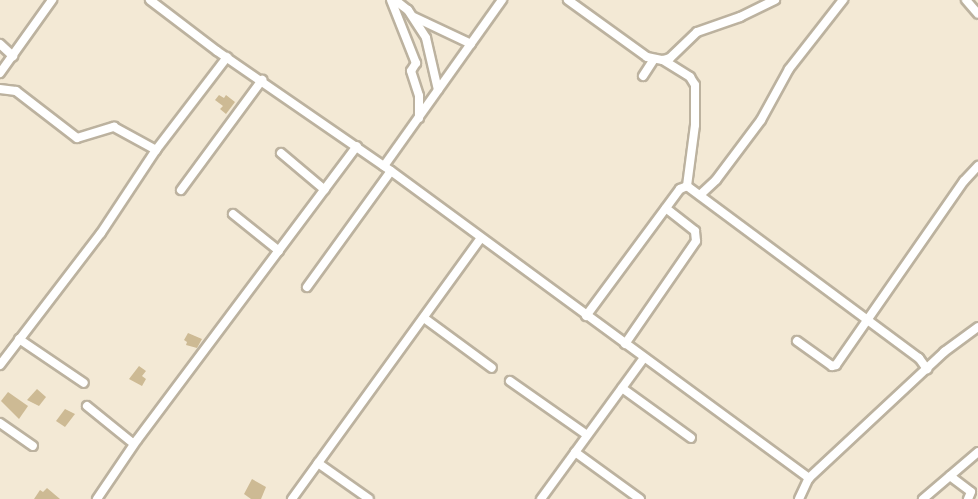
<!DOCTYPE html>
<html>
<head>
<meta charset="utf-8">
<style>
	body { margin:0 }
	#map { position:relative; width:978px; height:499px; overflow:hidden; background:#f3e9d5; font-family:"Varela Round",sans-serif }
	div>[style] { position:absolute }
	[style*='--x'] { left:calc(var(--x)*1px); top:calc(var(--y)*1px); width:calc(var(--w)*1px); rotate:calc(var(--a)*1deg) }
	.building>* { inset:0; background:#cdba94 }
	.roads { filter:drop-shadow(2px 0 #bcb29f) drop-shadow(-2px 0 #bcb29f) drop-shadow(0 2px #bcb29f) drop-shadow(0 -2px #bcb29f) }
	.street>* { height:8px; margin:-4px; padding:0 4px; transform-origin:4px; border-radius:4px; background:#fff }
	span { translate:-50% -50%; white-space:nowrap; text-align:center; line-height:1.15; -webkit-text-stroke:5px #fff; paint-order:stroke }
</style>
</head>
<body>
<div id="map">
	<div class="building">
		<div style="clip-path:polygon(219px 95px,224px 98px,226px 95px,235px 102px,226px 114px,220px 109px,223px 106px,215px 100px)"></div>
		<div style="clip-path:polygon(188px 333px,202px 339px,197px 348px,186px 345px,187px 342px,184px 340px)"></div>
		<div style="clip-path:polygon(139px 366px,146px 371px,142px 376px,146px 379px,142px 386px,129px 379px)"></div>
		<div style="clip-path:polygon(37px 389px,46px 397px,39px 406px,27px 400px)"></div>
		<div style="clip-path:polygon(8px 392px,28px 406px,19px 419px,1px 401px)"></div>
		<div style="clip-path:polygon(65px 409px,75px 414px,65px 427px,56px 421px)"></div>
		<div style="clip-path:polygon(252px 479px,266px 487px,261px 499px,251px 499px,244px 494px)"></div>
		<div style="clip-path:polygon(47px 488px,60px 499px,34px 499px,40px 490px,43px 492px)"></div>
	</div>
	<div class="roads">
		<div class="street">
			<div style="--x:150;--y:0;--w:84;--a:37.3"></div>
			<div style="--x:217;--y:51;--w:211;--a:34.6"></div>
			<div style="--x:391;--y:171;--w:519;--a:36.3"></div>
			<div style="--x:809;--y:478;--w:185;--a:-43"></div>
			<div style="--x:944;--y:352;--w:42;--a:-36.3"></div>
			<div style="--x:391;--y:0;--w:68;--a:68.4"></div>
			<div style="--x:416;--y:63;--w:9;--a:122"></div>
			<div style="--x:411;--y:71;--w:26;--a:72"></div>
			<div style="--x:419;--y:96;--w:22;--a:90"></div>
			<div style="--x:395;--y:0;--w:16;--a:38"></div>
			<div style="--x:408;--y:10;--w:33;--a:57"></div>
			<div style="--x:426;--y:38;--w:53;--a:77"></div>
			<div style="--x:568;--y:0;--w:97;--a:35.8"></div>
			<div style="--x:647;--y:57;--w:16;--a:11"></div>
			<div style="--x:663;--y:60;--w:7;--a:-16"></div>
			<div style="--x:670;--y:58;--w:37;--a:-44"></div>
			<div style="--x:697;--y:32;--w:46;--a:-19.2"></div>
			<div style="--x:740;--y:17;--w:39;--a:-26"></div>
			<div style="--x:966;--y:0;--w:18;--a:49"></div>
			<div style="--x:414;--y:17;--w:63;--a:25.3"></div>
			<div style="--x:0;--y:44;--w:18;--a:43"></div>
			<div style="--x:663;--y:60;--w:32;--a:32"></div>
			<div style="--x:690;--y:77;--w:9;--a:58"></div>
			<div style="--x:695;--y:85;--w:40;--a:90"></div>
			<div style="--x:695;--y:125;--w:62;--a:97.5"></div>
			<div style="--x:0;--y:73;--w:90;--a:-54.5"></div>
			<div style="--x:643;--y:76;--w:20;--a:-57"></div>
			<div style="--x:0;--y:89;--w:16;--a:7"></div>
			<div style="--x:16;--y:91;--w:77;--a:37.6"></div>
			<div style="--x:77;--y:138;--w:39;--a:-17"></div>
			<div style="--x:114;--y:127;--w:48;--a:28.7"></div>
			<div style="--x:281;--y:153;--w:57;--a:40.1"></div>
			<div style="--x:384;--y:166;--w:204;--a:-54.6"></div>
			<div style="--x:181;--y:190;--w:137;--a:-53.6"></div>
			<div style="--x:700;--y:195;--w:22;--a:-43"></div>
			<div style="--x:716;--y:180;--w:75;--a:-53.1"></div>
			<div style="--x:761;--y:120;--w:58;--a:-61.2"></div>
			<div style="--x:789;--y:69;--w:88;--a:-52"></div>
			<div style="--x:233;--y:214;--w:59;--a:38.8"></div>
			<div style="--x:307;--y:287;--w:143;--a:-54.1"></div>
			<div style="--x:586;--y:316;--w:158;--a:-53.5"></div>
			<div style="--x:680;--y:189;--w:8;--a:-23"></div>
			<div style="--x:687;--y:186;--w:289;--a:36.6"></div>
			<div style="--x:919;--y:358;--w:14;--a:54"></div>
			<div style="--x:424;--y:318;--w:84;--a:36.3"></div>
			<div style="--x:19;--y:339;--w:78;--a:34.1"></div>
			<div style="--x:797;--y:341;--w:43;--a:35.5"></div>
			<div style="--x:832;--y:366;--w:4;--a:-14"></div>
			<div style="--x:836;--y:365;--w:224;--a:-55.2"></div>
			<div style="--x:964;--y:181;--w:21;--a:-47"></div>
			<div style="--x:625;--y:344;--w:125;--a:-55.4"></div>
			<div style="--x:696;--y:241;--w:10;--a:-96"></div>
			<div style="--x:695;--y:231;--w:37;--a:-142"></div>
			<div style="--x:0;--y:365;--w:166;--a:-52.6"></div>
			<div style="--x:101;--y:233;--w:100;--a:-56.5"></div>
			<div style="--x:156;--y:150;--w:117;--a:-52.6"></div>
			<div style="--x:510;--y:381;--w:94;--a:35"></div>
			<div style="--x:622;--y:388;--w:85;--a:35.9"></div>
			<div style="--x:87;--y:406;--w:60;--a:39"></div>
			<div style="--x:0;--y:423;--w:40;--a:34.9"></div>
			<div style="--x:575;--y:452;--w:80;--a:35.9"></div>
			<div style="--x:318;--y:463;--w:62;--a:35.2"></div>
			<div style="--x:950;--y:476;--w:26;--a:37"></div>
			<div style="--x:971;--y:492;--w:8;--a:113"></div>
			<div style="--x:97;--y:499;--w:71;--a:-55.9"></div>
			<div style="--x:137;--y:440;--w:367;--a:-53.2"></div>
			<div style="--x:292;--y:499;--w:322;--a:-54.1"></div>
			<div style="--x:541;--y:499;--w:175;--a:-53.9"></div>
			<div style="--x:799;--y:499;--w:23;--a:-65"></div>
			<div style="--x:923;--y:499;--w:72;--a:-40.5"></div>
		</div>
	</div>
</div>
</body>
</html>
